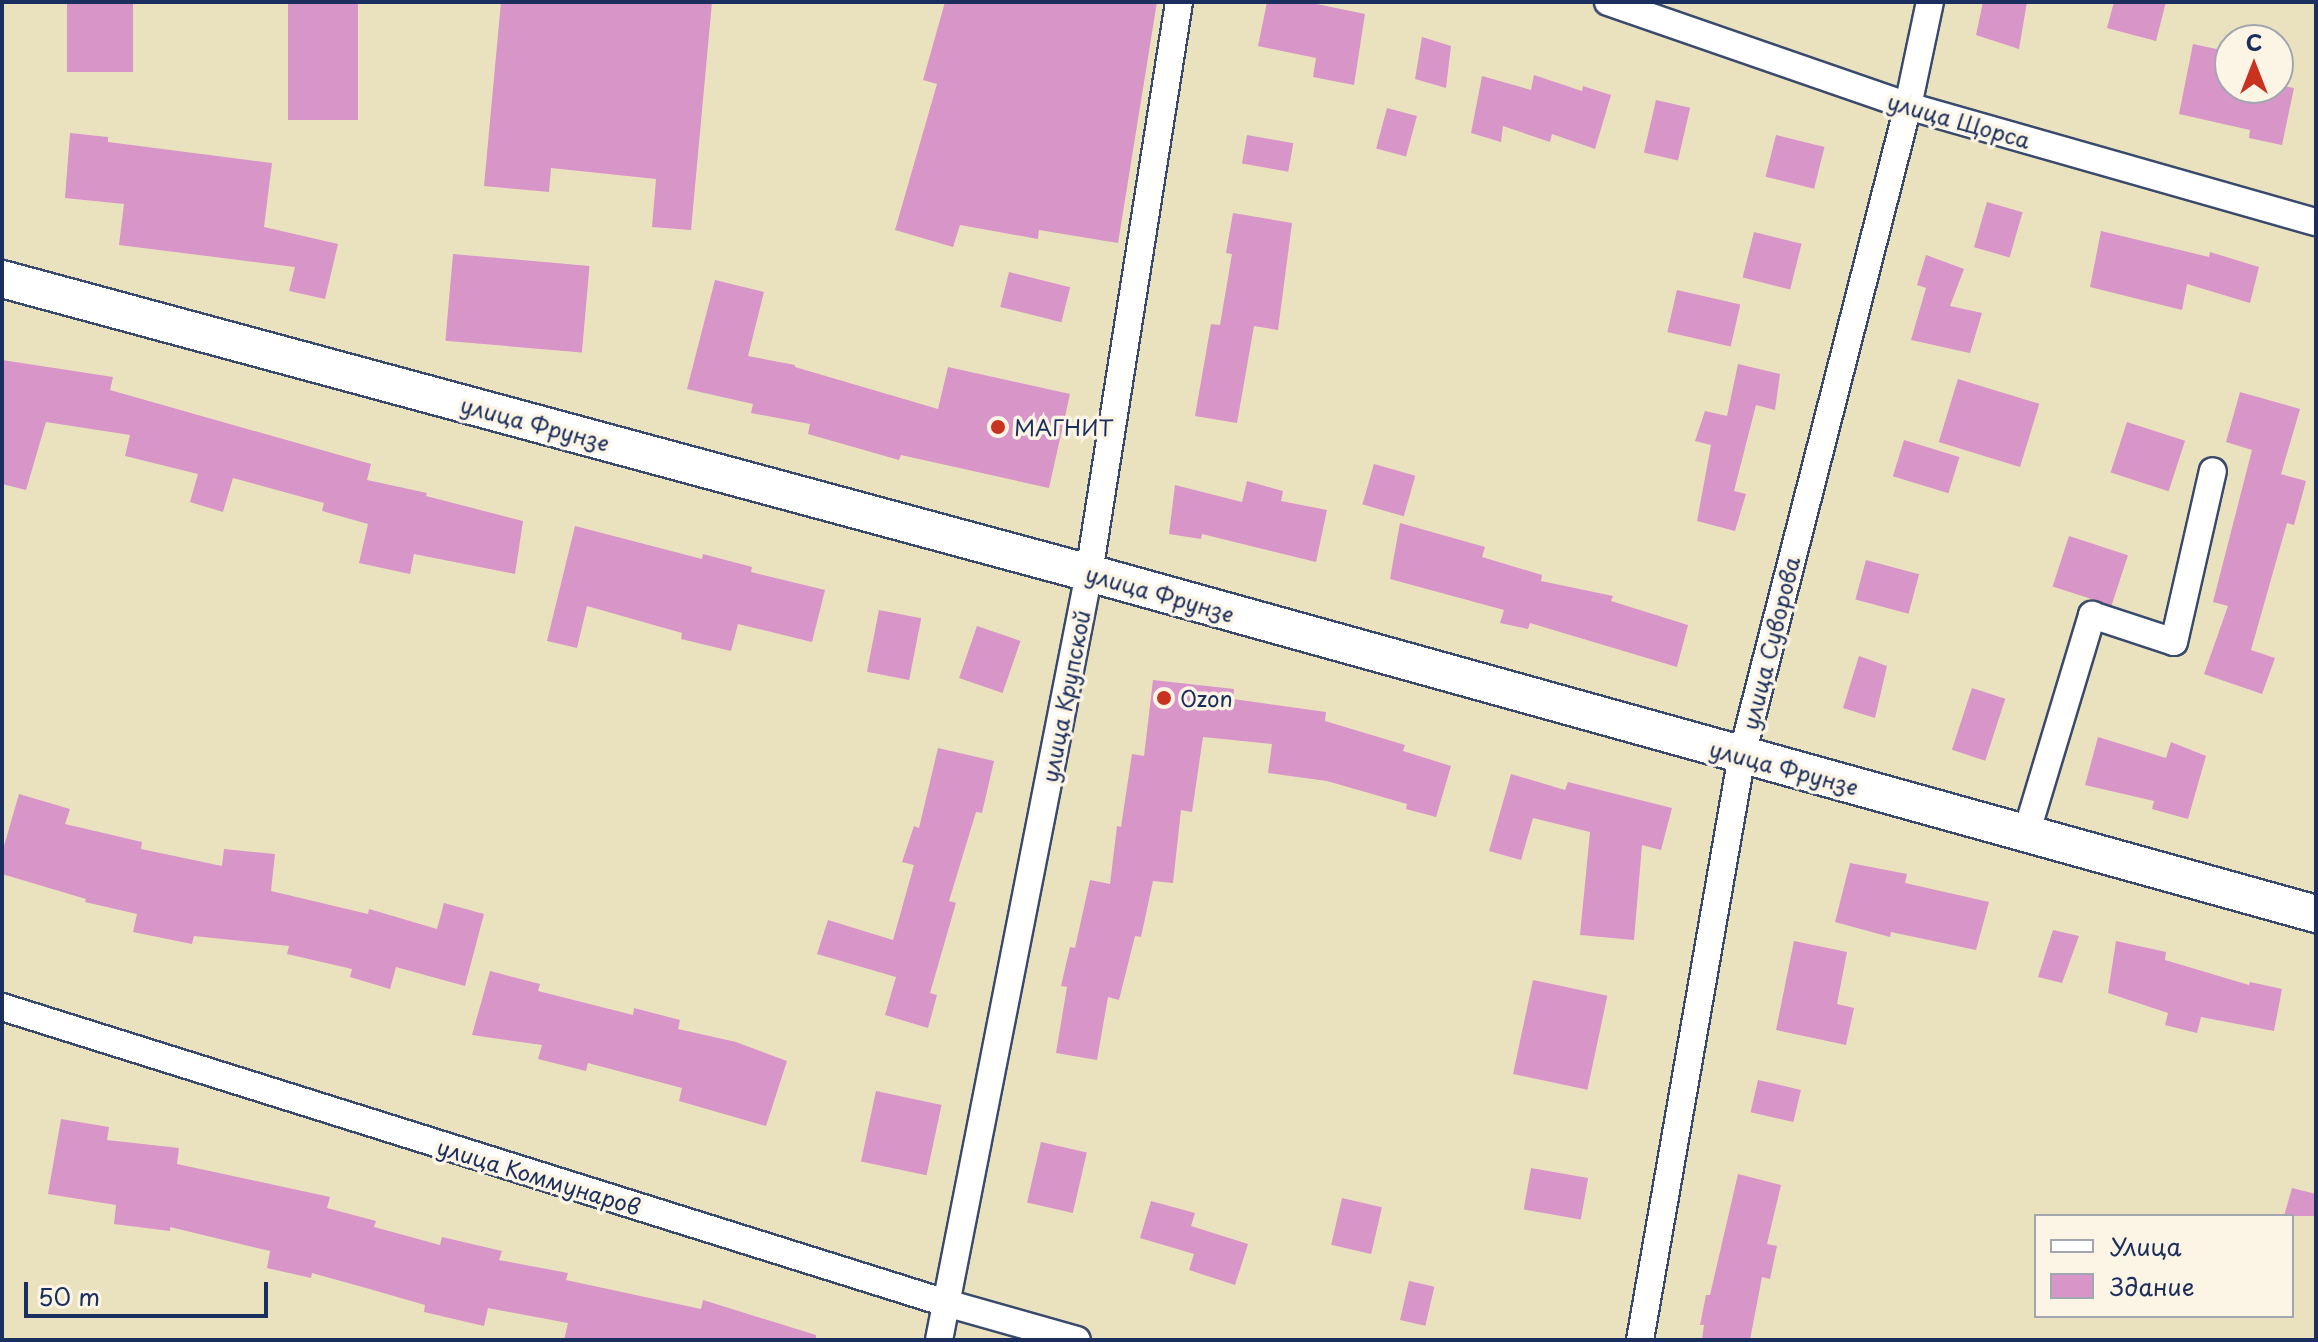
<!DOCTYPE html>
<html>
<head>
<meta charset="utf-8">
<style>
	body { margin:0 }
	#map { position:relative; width:2318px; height:1342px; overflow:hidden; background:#eae2bf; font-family:"Playpen Sans",sans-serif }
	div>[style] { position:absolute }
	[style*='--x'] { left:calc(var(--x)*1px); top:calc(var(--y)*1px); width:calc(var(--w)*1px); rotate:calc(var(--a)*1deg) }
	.building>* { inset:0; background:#d895c7; transform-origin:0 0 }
	.roads { filter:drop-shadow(2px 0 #3a4a6d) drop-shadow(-2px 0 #3a4a6d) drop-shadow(0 2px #3a4a6d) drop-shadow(0 -2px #3a4a6d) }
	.minor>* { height:26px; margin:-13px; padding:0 13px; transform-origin:13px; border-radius:13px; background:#fff }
	.secondary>* { height:36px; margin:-18px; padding:0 18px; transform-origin:18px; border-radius:18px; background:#fff }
	.dots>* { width:22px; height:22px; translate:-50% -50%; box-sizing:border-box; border:4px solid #fcf5e5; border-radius:50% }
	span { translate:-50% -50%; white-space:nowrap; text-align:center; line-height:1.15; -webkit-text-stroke:7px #fcf5e5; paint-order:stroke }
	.street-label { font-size:22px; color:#1b2f5e }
	.poi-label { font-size:22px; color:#1b2f5e }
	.left { translate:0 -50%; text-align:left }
	.frame { position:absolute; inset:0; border:4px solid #1b2f5e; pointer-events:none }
	.legend { position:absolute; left:2034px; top:1214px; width:260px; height:104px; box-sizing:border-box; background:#fcf5e5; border:2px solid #a2a6af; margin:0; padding:10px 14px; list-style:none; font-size:24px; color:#1b2f5e }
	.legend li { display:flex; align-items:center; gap:16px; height:40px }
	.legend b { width:40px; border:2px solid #a2a6af }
	.north { position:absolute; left:2214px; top:24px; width:80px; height:80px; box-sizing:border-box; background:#fcf5e5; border:2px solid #a2a6af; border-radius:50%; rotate:0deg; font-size:22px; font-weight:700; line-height:32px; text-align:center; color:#1b2f5e }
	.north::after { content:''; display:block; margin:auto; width:28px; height:36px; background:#c8321e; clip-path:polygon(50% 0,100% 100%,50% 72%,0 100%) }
	.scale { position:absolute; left:24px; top:1282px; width:244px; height:36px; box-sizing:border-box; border:4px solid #1b2f5e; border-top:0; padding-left:10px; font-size:24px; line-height:28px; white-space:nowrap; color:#1b2f5e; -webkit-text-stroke:6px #fcf5e5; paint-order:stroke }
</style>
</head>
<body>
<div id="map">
	<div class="building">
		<div style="left:67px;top:2px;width:66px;height:70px"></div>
		<div style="left:288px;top:2px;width:70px;height:118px"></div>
		<div style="clip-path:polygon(501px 2px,712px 2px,691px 230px,652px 227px,656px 179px,551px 168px,549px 192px,484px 186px)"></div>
		<div style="clip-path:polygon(945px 2px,1157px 2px,1118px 243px,1039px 230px,1038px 239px,960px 225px,953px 247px,895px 230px,937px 84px,923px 80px)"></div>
		<div style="clip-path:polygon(1267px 2px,1307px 2px,1365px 14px,1354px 85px,1313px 77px,1316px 58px,1258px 46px)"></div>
		<div style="clip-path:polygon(1983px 2px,2027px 2px,2019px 49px,1976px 35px)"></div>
		<div style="clip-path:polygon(2114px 2px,2166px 2px,2156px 41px,2107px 28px)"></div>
		<div style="clip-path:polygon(1422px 37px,1451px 46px,1446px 88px,1415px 79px)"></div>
		<div style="clip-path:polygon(2193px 44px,2230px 52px,2230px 88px,2278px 88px,2278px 85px,2294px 88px,2282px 145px,2249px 138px,2250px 130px,2179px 114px)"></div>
		<div style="clip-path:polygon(1534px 75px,1582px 91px,1583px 86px,1611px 95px,1595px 149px,1552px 134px,1550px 142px,1503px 126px,1501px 142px,1471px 133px,1482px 76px,1531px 90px)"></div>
		<div style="left:1656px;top:100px;width:35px;height:54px;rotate:13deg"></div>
		<div style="left:1387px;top:108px;width:31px;height:42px;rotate:15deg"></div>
		<div style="clip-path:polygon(70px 133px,108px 137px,108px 142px,272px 163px,264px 227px,338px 244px,325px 299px,289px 291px,295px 267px,119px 245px,124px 204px,65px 198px)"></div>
		<div style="left:1247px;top:135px;width:47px;height:29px;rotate:10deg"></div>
		<div style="left:1776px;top:135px;width:50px;height:43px;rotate:14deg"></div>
		<div style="left:1987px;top:202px;width:37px;height:47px;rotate:16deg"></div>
		<div style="clip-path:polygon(1233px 213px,1292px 223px,1278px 330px,1254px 326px,1237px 423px,1195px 416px,1211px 324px,1220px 325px,1232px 254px,1226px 253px)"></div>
		<div style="clip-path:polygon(2101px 231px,2209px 257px,2210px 252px,2259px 267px,2250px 303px,2187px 284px,2182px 310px,2090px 287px)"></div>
		<div style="left:1754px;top:232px;width:49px;height:47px;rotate:14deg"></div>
		<div style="left:453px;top:254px;width:137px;height:87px;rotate:5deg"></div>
		<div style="clip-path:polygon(1926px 255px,1964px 269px,1950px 306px,1982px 313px,1970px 353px,1911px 340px,1926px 288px,1917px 285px)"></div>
		<div style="left:1009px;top:272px;width:63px;height:36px;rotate:14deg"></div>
		<div style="clip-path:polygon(715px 280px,764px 292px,748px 356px,795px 365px,795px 367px,938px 409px,948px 367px,1070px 394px,1049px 488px,901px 455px,899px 460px,808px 434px,810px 424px,751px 413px,753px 404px,687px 389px)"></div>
		<div style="left:1677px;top:290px;width:65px;height:43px;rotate:13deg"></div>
		<div style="clip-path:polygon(2px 360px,113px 377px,110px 390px,371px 464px,367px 480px,427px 493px,426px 496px,523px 521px,515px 574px,414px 554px,410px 574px,359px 563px,368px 524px,322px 511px,324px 503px,233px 478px,223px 512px,190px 502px,198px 474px,125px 456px,130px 435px,46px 422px,26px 490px,2px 484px)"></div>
		<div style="clip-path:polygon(1738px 364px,1780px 374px,1775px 410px,1756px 405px,1734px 491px,1746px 494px,1735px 531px,1697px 521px,1711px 445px,1695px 441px,1705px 411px,1727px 416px)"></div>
		<div style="left:1958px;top:379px;width:85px;height:66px;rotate:17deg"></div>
		<div style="clip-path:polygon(2240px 392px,2300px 409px,2281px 474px,2306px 481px,2294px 525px,2287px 523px,2251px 650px,2275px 658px,2262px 694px,2204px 674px,2228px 606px,2213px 602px,2252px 450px,2226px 442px)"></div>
		<div style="left:2127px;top:422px;width:61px;height:53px;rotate:18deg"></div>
		<div style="left:1904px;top:440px;width:58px;height:38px;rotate:17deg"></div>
		<div style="left:1374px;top:464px;width:43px;height:42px;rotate:16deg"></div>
		<div style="clip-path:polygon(1247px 481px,1283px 491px,1281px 501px,1327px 510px,1316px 562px,1202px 534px,1201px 539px,1169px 534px,1175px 485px,1242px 502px)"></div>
		<div style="clip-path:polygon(1400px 523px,1485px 547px,1482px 557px,1542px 575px,1541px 581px,1613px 596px,1611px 601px,1688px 625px,1677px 667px,1530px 623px,1528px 629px,1500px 623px,1504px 610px,1390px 579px)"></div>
		<div style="clip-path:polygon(575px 526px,702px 559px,703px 554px,752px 567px,751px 572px,825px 590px,812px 642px,738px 624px,731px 651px,681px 639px,682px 633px,587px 606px,577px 648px,547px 641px)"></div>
		<div style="left:2069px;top:536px;width:62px;height:53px;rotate:18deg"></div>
		<div style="left:1866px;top:560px;width:55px;height:41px;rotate:15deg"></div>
		<div style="left:879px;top:610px;width:43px;height:63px;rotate:11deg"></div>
		<div style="left:977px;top:626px;width:46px;height:55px;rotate:19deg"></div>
		<div style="clip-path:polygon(1859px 656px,1887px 666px,1875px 718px,1843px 708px)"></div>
		<div style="clip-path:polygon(1153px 680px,1234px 689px,1233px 699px,1326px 712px,1325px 721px,1405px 745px,1403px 751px,1451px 766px,1436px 817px,1406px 809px,1407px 804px,1327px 781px,1268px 773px,1272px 744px,1203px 737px,1192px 812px,1181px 810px,1173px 883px,1153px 881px,1141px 937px,1135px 936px,1119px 1000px,1108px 997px,1097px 1060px,1056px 1053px,1067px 987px,1061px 986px,1070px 947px,1075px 948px,1090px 880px,1110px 884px,1117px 826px,1121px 827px,1132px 754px,1144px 756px)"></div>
		<div style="left:1972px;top:688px;width:35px;height:65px;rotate:18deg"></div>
		<div style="clip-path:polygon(2098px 737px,2166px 758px,2171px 742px,2206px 756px,2188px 819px,2152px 809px,2154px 801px,2085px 785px)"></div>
		<div style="clip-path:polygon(938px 748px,994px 761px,982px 813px,976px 812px,949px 901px,956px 903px,930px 993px,937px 995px,928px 1028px,885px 1015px,896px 977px,817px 954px,828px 920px,893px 940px,914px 865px,902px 862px,914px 826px,919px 828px)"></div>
		<div style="clip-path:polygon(1511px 774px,1565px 790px,1568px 782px,1672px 808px,1661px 850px,1642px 845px,1634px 940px,1580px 935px,1590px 832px,1533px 818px,1521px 860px,1489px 851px)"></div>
		<div style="clip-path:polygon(19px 794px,70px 809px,65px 824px,142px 842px,141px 849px,222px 866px,224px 849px,275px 854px,271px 891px,368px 914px,369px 909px,437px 929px,444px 903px,484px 914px,465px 986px,396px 967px,390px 989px,350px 977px,352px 969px,287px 954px,289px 946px,194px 936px,192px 944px,133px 932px,137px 914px,85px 902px,86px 899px,2px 874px,2px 853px)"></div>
		<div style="clip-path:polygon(1850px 863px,1907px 874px,1905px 883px,1989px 902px,1976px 950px,1891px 932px,1890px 937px,1835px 922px)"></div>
		<div style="clip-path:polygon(2053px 930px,2079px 936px,2062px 983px,2038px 977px)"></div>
		<div style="clip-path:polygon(1794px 941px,1847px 952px,1837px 1004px,1854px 1008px,1846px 1045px,1776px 1030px)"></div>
		<div style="clip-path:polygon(2116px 941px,2166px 952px,2165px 960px,2249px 985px,2250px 982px,2282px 989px,2274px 1031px,2201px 1017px,2197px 1033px,2165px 1025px,2168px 1013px,2108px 993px)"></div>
		<div style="clip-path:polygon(490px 971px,540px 984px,538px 991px,633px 1015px,634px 1008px,680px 1020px,678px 1029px,736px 1042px,787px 1061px,766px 1126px,679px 1101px,682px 1088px,588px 1063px,586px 1071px,538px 1059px,542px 1045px,472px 1035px)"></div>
		<div style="left:1533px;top:980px;width:76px;height:96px;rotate:12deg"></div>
		<div style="left:1758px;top:1080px;width:44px;height:33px;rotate:13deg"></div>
		<div style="left:876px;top:1091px;width:67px;height:72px;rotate:12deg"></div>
		<div style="clip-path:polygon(61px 1119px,109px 1127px,107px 1140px,179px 1148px,177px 1164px,330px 1197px,327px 1208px,376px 1221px,374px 1227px,440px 1245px,442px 1237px,502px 1251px,499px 1260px,568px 1273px,566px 1280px,631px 1294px,701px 1309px,703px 1300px,816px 1335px,816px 1340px,564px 1340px,568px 1323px,488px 1308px,484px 1326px,424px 1312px,425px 1305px,366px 1288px,312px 1273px,311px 1278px,267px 1268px,270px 1251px,170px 1227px,170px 1231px,114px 1224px,116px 1205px,48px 1194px)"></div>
		<div style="left:1041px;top:1142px;width:47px;height:62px;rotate:13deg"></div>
		<div style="left:1531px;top:1168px;width:58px;height:42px;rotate:10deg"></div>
		<div style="clip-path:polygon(1738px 1174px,1781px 1185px,1767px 1244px,1777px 1246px,1770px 1279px,1762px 1277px,1750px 1340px,1702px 1340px,1704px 1325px,1700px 1325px,1706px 1295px,1710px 1295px)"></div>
		<div style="clip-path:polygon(2292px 1188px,2316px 1194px,2316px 1216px,2284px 1216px)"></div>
		<div style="left:1342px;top:1198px;width:41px;height:48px;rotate:13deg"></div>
		<div style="clip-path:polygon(1151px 1201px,1195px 1213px,1191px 1226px,1248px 1244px,1235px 1285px,1189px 1270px,1194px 1254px,1140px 1238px)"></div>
		<div style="left:1409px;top:1281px;width:26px;height:40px;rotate:13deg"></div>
	</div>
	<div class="roads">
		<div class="minor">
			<div style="--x:1608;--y:2;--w:318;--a:19.1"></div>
			<div style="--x:1908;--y:106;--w:424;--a:15.9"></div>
			<div style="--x:2026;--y:834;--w:229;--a:-73.2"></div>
			<div style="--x:2092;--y:615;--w:86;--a:18.2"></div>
			<div style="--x:2174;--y:642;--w:175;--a:-77.2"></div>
			<div style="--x:2;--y:1007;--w:989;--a:17.41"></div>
			<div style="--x:946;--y:1303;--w:136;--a:15.8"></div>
			<div style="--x:939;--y:1340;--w:782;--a:-78.93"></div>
			<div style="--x:1089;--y:573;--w:578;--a:-81.04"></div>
			<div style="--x:1640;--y:1340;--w:594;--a:-80.11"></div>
			<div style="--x:1742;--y:755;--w:670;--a:-75.65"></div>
			<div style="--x:1908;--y:106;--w:106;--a:-78.1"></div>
		</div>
		<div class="secondary">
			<div style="--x:2;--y:279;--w:1126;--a:15.13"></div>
			<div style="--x:1089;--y:573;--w:1274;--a:15.53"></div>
		</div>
	</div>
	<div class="dots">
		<div style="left:998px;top:427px;background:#c8321e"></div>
		<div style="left:1164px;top:698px;background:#c8321e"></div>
	</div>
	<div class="street-label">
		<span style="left:1959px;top:120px;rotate:16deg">улица Щорса</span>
		<span style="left:535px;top:423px;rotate:15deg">улица Фрунзе</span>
		<span style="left:1160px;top:593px;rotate:16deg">улица Фрунзе</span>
		<span style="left:1770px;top:643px;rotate:-76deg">улица Суворова</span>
		<span style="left:1065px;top:696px;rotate:-79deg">улица Крупской</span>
		<span style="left:1784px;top:767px;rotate:15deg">улица Фрунзе</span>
		<span style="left:539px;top:1176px;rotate:17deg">улица Коммунаров</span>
	</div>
	<div class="poi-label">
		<span class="left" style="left:1014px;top:427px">МАГНИТ</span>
		<span class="left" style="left:1180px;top:698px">Ozon</span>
	</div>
	<div class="frame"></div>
	<ul class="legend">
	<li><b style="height:10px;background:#fff"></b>Улица</li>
	<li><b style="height:22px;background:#d895c7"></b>Здание</li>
	</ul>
	<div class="north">С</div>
	<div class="scale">50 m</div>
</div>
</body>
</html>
